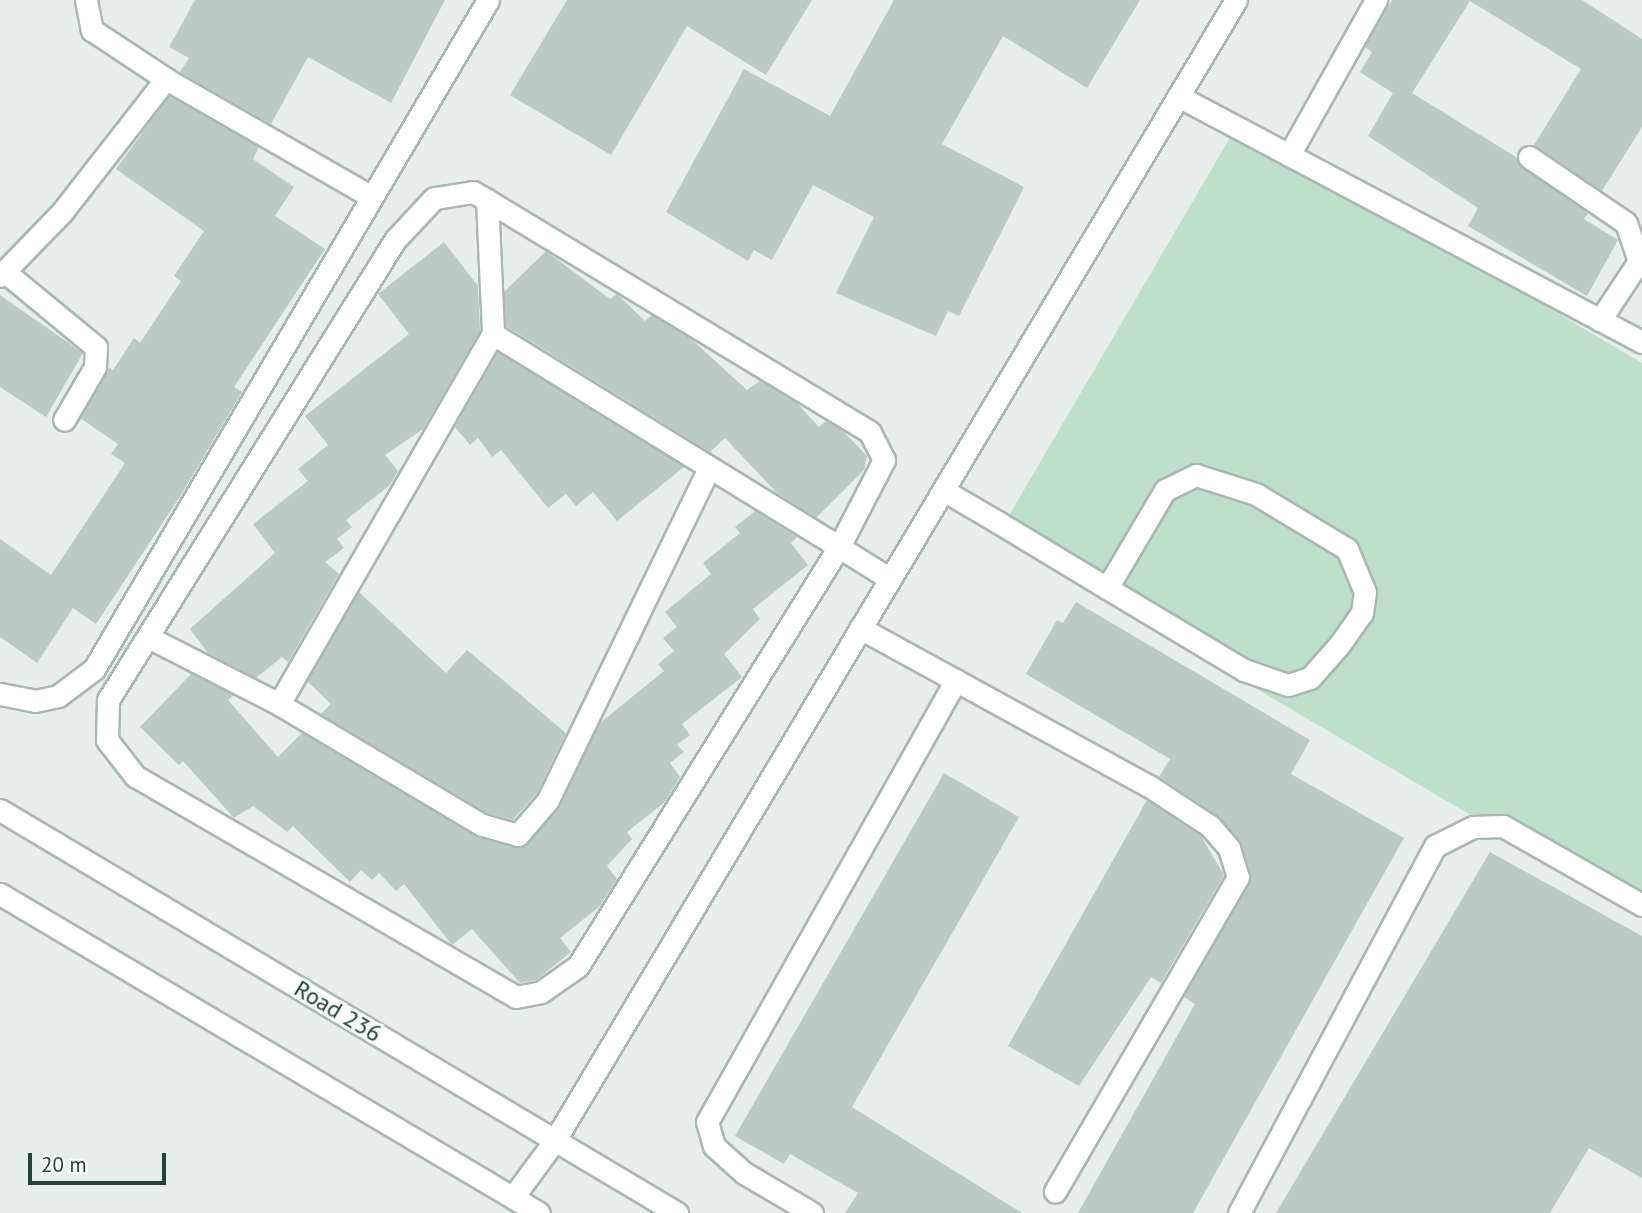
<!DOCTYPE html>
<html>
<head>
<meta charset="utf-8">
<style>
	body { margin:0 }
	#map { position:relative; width:1642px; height:1213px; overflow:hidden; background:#e6efeb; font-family:"PT Sans",sans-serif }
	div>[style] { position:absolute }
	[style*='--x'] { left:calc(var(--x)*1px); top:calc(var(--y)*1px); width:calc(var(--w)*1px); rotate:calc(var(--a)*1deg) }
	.green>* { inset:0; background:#bfe0c8 }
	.building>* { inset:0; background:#bbcac4 }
	.roads { filter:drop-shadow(2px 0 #a8b8b2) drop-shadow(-2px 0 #a8b8b2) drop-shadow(0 2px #a8b8b2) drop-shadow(0 -2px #a8b8b2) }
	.lane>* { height:21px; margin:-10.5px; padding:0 10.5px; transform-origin:10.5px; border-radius:10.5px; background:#fff }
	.street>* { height:21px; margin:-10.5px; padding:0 10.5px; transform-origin:10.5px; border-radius:10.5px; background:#fff }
	.secondary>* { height:21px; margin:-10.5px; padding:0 10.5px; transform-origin:10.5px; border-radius:10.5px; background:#fff }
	span { translate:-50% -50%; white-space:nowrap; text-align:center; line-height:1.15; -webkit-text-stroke:6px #f7fbf9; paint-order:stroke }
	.street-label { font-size:24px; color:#24423a }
	.scale { position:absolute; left:28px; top:1153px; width:138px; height:32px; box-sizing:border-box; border:4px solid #24423a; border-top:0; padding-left:9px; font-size:21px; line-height:24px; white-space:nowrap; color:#24423a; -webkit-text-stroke:5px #f7fbf9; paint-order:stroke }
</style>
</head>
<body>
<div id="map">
	<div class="green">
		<div style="clip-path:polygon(1238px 124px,1642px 363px,1642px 916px,997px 536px)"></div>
	</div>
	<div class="building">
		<div style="clip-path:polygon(195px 0,445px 0,391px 103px,308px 57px,271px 124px,180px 72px,189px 58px,169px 47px)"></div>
		<div style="clip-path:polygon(567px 0,812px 0,766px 75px,687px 26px,611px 155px,510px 95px)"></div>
		<div style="clip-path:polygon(894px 0,1140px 0,1087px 88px,1003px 36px,942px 144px,1024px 187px,959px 316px,948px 311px,936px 336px,836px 293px,874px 217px,813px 185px,772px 260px,754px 250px,748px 261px,666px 212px,744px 69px,830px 116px)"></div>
		<div style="clip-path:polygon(1392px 0,1582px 0,1642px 39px,1642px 127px,1602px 191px,1534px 145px,1581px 69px,1470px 1px,1412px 93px,1516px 157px,1522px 168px,1588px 213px,1584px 219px,1618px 240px,1587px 296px,1468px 226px,1478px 208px,1368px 136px,1393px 93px,1360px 72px,1372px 52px,1365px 47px)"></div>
		<div style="clip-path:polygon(169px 96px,259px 147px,253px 159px,294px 187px,275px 216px,325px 249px,234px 387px,242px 392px,181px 495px,96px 624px,73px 608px,37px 663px,0 637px,0 539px,51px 575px,125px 463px,111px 454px,118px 444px,80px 418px,108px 367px,113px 370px,134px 338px,140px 343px,181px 281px,174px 276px,204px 231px,116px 169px)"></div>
		<div style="clip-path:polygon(444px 242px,478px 286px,480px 331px,423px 429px,385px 455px,398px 471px,390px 485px,346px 520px,352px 527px,337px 539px,344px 548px,325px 562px,339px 574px,288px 662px,282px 657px,256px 678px,208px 653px,190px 629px,275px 553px,253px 524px,308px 481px,298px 469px,328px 445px,305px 416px,409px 334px,378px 294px)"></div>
		<div style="clip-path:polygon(546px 251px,610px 299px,617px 294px,645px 321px,652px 315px,690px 338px,747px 390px,760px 381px,796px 402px,819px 427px,826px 421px,842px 430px,867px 456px,864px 470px,816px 518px,777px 493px,725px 438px,710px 452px,506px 326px,504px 292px)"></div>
		<div style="clip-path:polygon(0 295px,83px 353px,46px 417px,0 387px)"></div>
		<div style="clip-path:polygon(498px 352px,684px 467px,617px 521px,593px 492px,576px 506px,566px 494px,548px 508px,501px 450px,492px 457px,478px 438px,470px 445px,455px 427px)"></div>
		<div style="clip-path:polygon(755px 511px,797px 537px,791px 543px,808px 565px,753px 609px,760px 619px,724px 654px,742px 677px,682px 724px,690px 735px,677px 745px,684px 752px,670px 763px,680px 777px,665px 802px,627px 832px,632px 839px,607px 866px,617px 879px,599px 907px,560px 938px,571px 952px,536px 980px,520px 983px,472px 929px,452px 945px,404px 884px,396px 891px,379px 873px,372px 880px,361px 870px,350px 882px,293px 826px,287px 832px,253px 806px,234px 818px,183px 761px,179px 765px,140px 727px,191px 674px,234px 695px,228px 700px,278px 757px,302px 733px,475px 836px,522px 847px,560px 806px,600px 723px,664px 671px,658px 664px,674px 651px,663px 638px,677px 627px,665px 612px,711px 574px,703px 563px,740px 533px,735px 527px)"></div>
		<div style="clip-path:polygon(359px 592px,446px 673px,467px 650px,566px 733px,537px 793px,513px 820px,487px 813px,321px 714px,331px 704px,307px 681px)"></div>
		<div style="clip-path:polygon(1076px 602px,1310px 740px,1291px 774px,1404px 838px,1193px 1213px,1078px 1213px,1195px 1004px,1184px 997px,1251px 874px,1241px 844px,1220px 817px,1159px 777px,1170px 759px,1026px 674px,1057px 620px,1063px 623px)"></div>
		<div style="clip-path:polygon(944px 773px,1019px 817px,852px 1107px,1022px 1213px,845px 1213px,858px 1193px,790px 1154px,784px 1164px,735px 1136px)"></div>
		<div style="clip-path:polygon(1147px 800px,1201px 836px,1224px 875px,1161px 983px,1151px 977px,1079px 1086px,1008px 1046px)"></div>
		<div style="clip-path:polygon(1490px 852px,1642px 936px,1642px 1178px,1589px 1148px,1550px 1213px,1276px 1213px)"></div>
	</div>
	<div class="roads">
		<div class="lane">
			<div style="--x:943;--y:490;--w:61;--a:30.3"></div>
			<div style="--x:996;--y:521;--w:130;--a:31.1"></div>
			<div style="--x:1107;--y:588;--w:160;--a:30.9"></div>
			<div style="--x:1244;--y:670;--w:46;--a:18.8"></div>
			<div style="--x:1288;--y:685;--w:23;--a:-18"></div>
			<div style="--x:1310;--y:678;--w:45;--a:-48.6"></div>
			<div style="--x:1340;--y:644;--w:38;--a:-55"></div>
			<div style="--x:1362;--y:613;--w:21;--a:-82"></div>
			<div style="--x:1365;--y:592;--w:47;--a:-112.7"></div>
			<div style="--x:1347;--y:549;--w:106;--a:-148.9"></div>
			<div style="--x:1256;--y:494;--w:63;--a:-162.4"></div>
			<div style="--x:1196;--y:475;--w:34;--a:154"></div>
			<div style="--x:1165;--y:490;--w:114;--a:120.6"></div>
		</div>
		<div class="street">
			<div style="--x:86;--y:0;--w:31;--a:79"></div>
			<div style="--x:92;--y:30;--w:89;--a:33.5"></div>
			<div style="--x:1178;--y:96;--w:525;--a:27.93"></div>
			<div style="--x:1289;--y:155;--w:178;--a:-60.7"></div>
			<div style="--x:1529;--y:157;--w:117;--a:34.2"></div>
			<div style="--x:1626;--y:223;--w:40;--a:71.1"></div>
			<div style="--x:1639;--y:261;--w:71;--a:123.5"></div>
			<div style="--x:487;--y:200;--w:134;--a:87.4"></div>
			<div style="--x:5;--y:272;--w:118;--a:39.5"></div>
			<div style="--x:96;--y:347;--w:20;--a:93"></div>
			<div style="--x:95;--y:367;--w:61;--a:120.3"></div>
			<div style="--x:0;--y:276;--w:89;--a:-45.9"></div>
			<div style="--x:62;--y:212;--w:169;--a:-52"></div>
			<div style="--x:166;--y:79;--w:235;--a:29.8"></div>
			<div style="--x:708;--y:470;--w:367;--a:115.9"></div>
			<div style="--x:548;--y:800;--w:46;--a:130.6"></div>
			<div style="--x:518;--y:835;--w:37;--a:-164"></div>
			<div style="--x:482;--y:825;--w:236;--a:-149.2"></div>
			<div style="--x:279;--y:704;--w:427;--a:-60"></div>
			<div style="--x:493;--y:334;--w:406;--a:31.6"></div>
			<div style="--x:839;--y:547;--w:98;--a:-62.7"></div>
			<div style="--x:884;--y:460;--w:31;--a:-117"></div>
			<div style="--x:870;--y:432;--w:448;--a:-148.8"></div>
			<div style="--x:487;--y:200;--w:16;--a:-150"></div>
			<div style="--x:473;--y:192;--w:39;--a:171"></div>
			<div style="--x:434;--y:198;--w:57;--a:132.9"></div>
			<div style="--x:395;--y:240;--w:542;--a:121.96"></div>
			<div style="--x:108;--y:700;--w:40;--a:91.4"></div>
			<div style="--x:107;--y:740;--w:46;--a:52.1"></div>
			<div style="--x:135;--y:776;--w:440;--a:30.1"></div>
			<div style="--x:516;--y:997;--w:25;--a:-11"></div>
			<div style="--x:541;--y:992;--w:45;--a:-35.1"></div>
			<div style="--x:578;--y:966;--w:494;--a:-58.1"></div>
			<div style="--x:839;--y:547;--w:60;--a:32.1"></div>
			<div style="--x:860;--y:628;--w:329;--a:28.7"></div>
			<div style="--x:1149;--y:786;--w:73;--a:33.3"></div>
			<div style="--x:1210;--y:826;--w:29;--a:49"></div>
			<div style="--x:1229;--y:848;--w:30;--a:73"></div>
			<div style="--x:1238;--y:877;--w:364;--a:120.2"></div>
			<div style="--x:148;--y:637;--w:147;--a:27.1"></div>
			<div style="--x:0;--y:694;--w:36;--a:11"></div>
			<div style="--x:35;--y:701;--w:24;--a:-12"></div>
			<div style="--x:58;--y:696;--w:45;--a:-36.9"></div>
			<div style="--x:94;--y:669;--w:776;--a:-59.5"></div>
			<div style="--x:513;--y:1197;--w:71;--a:-53.6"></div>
			<div style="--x:555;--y:1140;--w:1328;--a:-59.15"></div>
			<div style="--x:812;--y:1213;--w:79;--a:-149.5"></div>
			<div style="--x:744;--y:1173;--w:40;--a:-138"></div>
			<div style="--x:714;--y:1146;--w:25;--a:-106"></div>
			<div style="--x:707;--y:1122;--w:507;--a:-60.61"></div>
			<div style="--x:1239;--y:1213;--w:416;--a:-61.9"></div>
			<div style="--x:1435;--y:846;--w:42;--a:-26.6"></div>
			<div style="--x:1473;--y:827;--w:30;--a:-2"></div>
			<div style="--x:1503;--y:826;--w:160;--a:29.6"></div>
		</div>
		<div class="secondary">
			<div style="--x:0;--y:810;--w:788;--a:30.76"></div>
			<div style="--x:0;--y:894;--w:626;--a:30.62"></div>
		</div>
	</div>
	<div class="street-label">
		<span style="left:338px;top:1011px;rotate:31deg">Road 236</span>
	</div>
	<div class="scale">20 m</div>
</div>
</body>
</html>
